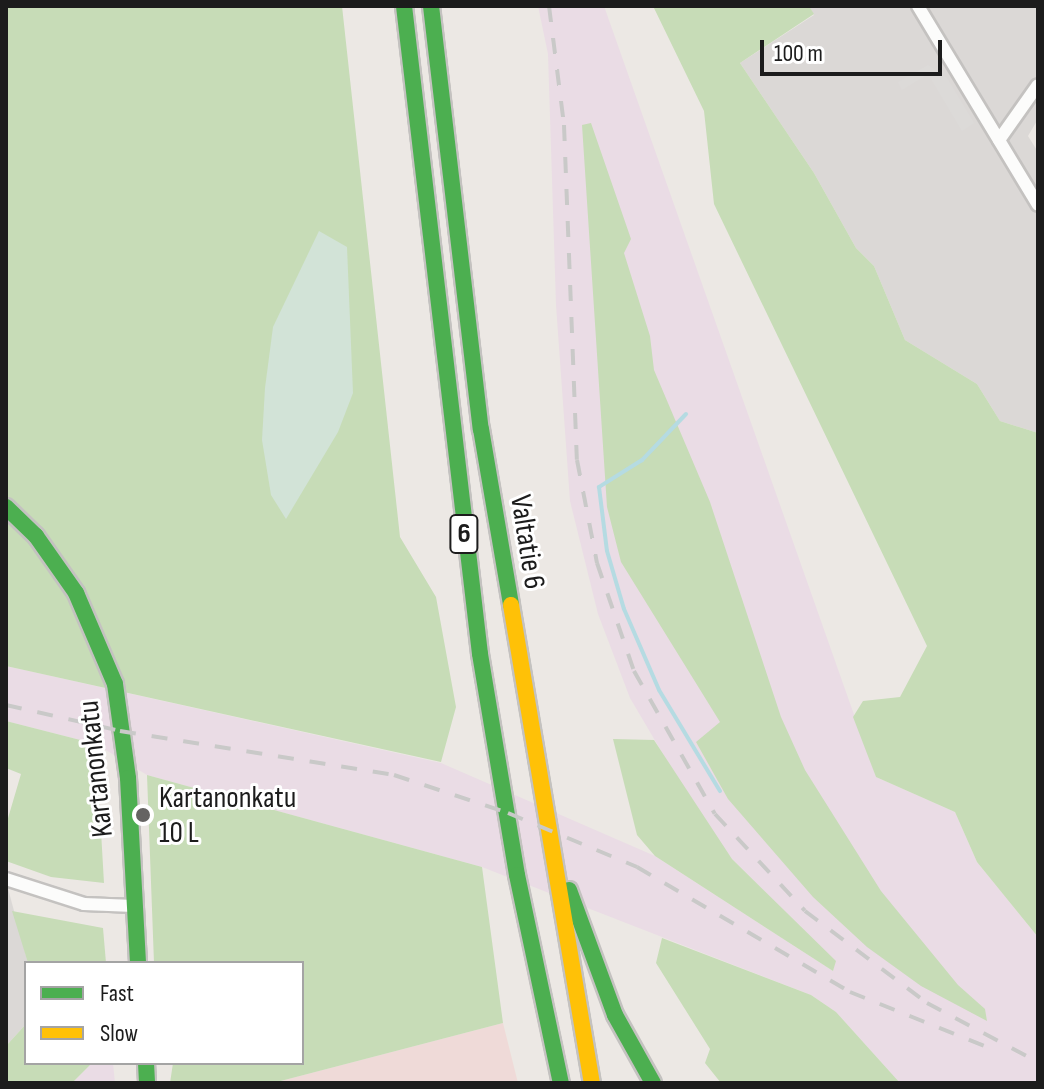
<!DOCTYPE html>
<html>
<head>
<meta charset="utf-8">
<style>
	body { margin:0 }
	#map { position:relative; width:1044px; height:1089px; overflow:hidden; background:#ece8e4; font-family:"Sofia Sans Condensed",sans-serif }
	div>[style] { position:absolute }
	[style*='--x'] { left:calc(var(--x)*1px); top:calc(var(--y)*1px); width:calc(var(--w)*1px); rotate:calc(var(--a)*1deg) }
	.residential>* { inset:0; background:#dbd8d6 }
	.commercial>* { inset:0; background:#efdad8 }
	.industrial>* { inset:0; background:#eadce5 }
	.forest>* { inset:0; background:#c7dcb7 }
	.wetland>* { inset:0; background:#d2e3d7 }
	.parking>* { inset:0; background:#dcdad8 }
	.stream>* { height:4px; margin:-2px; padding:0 2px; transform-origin:2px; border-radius:2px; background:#b5dbe2 }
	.roads { filter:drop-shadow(2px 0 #c4c2c0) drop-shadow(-2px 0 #c4c2c0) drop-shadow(0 2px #c4c2c0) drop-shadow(0 -2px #c4c2c0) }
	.street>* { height:12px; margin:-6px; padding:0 6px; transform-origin:6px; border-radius:6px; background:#fcfcfb }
	.fast>* { height:16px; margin:-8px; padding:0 8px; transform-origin:8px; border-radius:8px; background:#4caf50 }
	.slow>* { height:16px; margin:-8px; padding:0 8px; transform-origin:8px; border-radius:8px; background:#ffc107 }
	.rail>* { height:4px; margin-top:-2px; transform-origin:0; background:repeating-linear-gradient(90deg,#c9c9c8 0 16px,transparent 0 32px) }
	.dots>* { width:22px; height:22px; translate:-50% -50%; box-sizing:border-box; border:4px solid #fff; border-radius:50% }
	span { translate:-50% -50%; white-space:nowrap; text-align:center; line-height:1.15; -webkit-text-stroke:6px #fff; paint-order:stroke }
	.shield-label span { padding:2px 6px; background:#fff; border:2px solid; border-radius:6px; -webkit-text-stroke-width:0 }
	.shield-label { font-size:28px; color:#1c1c1c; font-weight:700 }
	.street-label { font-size:30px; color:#1c1c1c }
	.poi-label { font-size:30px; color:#1c1c1c }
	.left { translate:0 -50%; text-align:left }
	.frame { position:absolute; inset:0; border:8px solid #1c1c1c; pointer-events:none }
	.legend { position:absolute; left:24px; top:961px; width:280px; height:104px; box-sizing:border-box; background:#fff; border:2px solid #a4a4a4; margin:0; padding:10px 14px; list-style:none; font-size:24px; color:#1c1c1c }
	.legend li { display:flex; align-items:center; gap:16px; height:40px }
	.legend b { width:40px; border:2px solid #a4a4a4 }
	.scale { position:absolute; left:760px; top:40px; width:182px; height:36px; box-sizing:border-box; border:4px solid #1c1c1c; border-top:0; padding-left:10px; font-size:24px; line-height:28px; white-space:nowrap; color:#1c1c1c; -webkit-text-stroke:6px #fff; paint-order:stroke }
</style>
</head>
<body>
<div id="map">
	<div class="residential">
		<div style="clip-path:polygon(809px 6px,1038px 6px,1038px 119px,1028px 136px,1038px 152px,1038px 433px,1000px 421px,977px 384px,905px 340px,874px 266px,856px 248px,814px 173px,740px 63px,814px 15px)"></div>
		<div style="clip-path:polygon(6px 881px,28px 963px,26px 1024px,6px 1046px)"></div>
	</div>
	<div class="commercial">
		<div style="clip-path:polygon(503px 1023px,518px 1083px,273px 1083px)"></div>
	</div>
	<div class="industrial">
		<div style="clip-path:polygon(538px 6px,604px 6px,876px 777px,955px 812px,977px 862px,1038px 937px,1038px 1083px,900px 1083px,836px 1012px,811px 995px,482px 867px,147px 775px,96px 744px,6px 721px,6px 666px,441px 763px,655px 856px,833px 971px,835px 961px,732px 859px,686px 793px,630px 698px,598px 614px,570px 501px,556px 305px,548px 54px)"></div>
		<div style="clip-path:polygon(92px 1063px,113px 1063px,115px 1083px,72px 1083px)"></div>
	</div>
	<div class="forest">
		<div style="clip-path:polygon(6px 6px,342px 6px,400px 537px,436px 597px,456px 707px,441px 762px,6px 666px)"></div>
		<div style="clip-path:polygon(653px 6px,809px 6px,814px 14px,740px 63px,814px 173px,856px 248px,874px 266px,905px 340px,977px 384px,1000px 421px,1038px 433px,1038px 937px,977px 862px,955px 812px,876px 777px,853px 717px,863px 701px,900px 697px,927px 646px,714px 204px,704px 111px)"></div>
		<div style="clip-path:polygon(591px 123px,631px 239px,624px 253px,650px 336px,654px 370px,710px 502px,781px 717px,805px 770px,881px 891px,958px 985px,985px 1009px,987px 1021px,921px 986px,867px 947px,813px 897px,728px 799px,696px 742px,720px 722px,621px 562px,607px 507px,582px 125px)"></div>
		<div style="clip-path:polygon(6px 721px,96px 744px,104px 883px,51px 877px,6px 861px,6px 825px,21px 774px,6px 768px)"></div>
		<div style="clip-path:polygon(613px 739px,654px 740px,732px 859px,836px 961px,833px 971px,655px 856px,637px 835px)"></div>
		<div style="clip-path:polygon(147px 775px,482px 867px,503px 1023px,273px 1083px,170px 1083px,173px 1063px,302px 1063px,302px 963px,154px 963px)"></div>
		<div style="clip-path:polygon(12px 911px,103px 928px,106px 963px,28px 963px)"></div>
		<div style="clip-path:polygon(662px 938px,811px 995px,836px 1012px,900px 1083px,721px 1083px,705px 1063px,710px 1049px,656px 963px)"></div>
		<div style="clip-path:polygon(26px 1024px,26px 1063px,92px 1063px,72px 1083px,6px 1083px,6px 1046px)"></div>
	</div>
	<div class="wetland">
		<div style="clip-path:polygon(319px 231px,347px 247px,353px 393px,338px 432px,286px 519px,271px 495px,262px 440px,265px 388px,273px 327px)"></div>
	</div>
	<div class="parking">
		<div style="clip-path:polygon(928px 65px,947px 78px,974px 123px,962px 131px,928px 74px,902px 90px,898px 82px)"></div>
	</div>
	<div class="stream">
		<div style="--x:686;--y:414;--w:64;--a:133.7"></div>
		<div style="--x:642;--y:460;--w:51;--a:147.9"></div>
		<div style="--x:599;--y:487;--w:64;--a:82.9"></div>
		<div style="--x:607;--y:551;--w:60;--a:73.7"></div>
		<div style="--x:624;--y:609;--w:88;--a:66.6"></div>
		<div style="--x:659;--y:690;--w:118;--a:58.9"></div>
	</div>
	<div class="roads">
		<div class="street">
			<div style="--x:918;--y:6;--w:232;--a:58.9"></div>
			<div style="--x:999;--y:140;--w:67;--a:-54.7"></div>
			<div style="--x:6;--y:879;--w:82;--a:17.8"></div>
			<div style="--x:84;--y:904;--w:50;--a:2.3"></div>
		</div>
		<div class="fast">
			<div style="--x:404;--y:6;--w:652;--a:83.31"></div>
			<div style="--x:480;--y:654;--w:224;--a:80.5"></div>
			<div style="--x:517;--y:875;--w:213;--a:78.1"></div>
			<div style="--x:431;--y:6;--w:426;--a:83.3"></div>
			<div style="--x:481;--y:429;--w:179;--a:80.3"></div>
			<div style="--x:6;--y:507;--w:42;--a:44"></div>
			<div style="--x:36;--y:536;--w:70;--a:54.9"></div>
			<div style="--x:76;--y:593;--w:99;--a:66.8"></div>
			<div style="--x:115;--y:684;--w:95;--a:82.1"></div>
			<div style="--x:128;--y:778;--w:185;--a:86.9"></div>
			<div style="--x:569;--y:890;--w:133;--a:69.8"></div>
			<div style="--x:615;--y:1015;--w:78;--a:60.8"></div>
			<div style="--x:146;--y:1063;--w:20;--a:87"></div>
		</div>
		<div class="slow">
			<div style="--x:511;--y:605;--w:485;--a:80.4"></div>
		</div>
	</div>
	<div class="rail">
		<div style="--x:549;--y:6;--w:120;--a:82.8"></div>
		<div style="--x:564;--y:125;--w:335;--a:87.8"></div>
		<div style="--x:577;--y:460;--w:105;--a:79"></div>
		<div style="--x:597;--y:563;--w:114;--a:71.1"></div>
		<div style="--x:634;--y:671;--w:164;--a:60.5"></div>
		<div style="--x:715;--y:814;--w:132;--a:47.1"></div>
		<div style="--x:805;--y:911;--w:153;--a:37"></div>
		<div style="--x:927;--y:1003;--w:126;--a:28"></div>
		<div style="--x:6;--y:705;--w:117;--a:12.8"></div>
		<div style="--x:120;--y:731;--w:278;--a:9.1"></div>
		<div style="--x:394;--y:775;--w:120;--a:18.4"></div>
		<div style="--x:508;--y:813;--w:140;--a:22.7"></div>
		<div style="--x:637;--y:867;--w:247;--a:30.4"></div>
		<div style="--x:850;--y:992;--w:158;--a:21.9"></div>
	</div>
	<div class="dots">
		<div style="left:143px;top:815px;background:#656362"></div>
	</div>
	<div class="shield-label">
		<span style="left:464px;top:534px">6</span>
	</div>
	<div class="street-label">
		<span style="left:527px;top:542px;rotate:81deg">Valtatie 6</span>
		<span style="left:96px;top:769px;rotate:-96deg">Kartanonkatu</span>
	</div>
	<div class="poi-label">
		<span class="left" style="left:159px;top:815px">Kartanonkatu<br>10 L</span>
	</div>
	<div class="frame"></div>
	<ul class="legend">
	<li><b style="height:10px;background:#4caf50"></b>Fast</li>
	<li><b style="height:10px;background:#ffc107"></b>Slow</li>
	</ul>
	<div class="scale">100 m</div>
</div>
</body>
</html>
